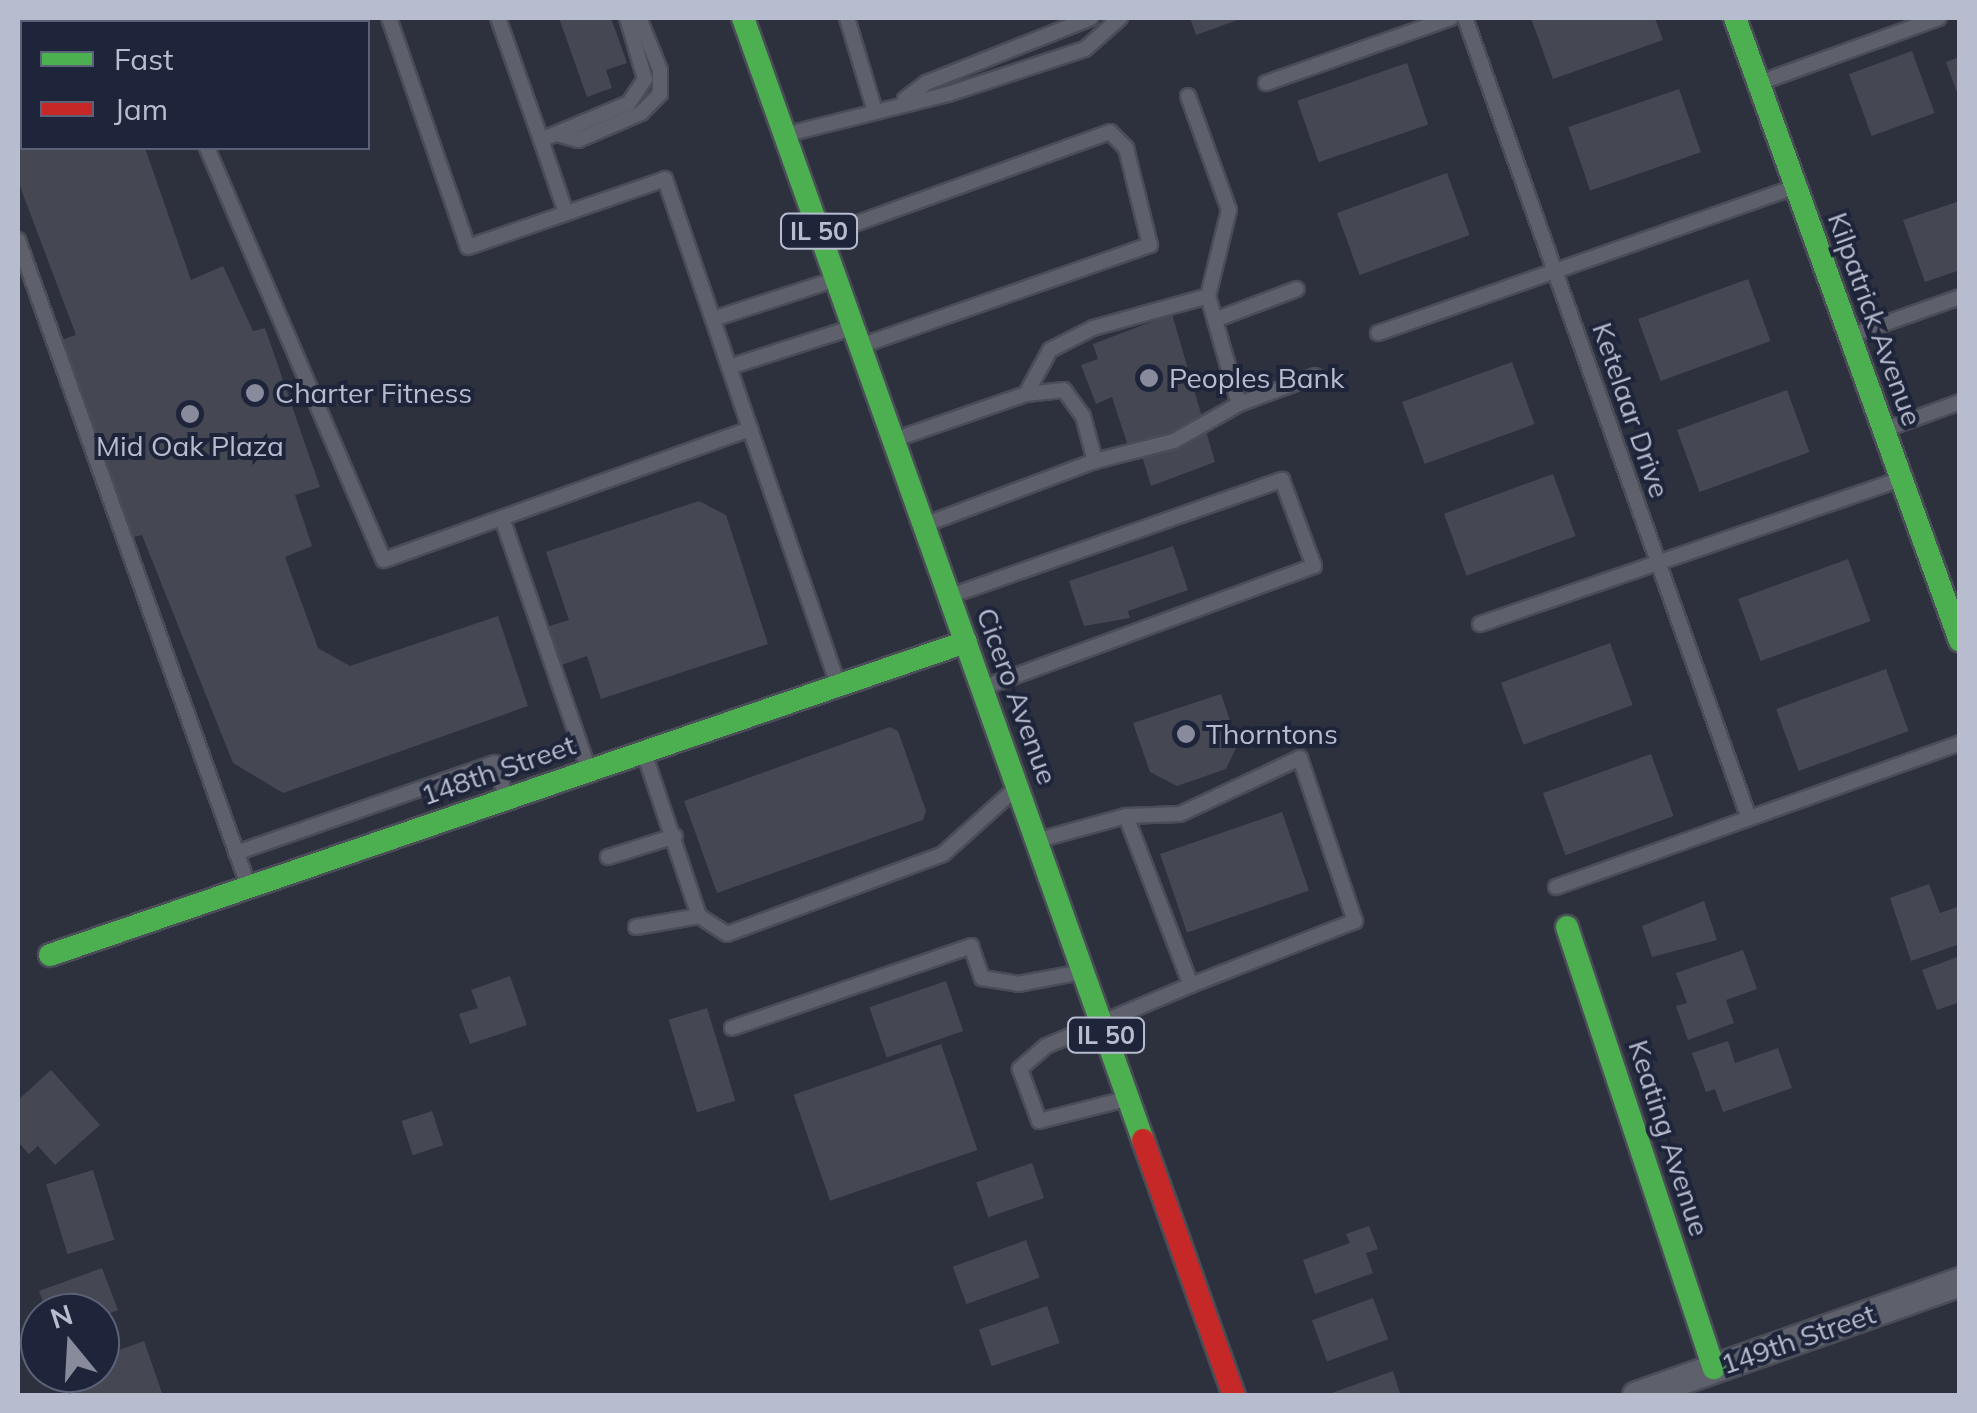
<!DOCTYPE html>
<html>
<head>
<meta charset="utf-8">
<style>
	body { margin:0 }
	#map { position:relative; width:1977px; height:1413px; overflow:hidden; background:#2d313e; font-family:Mulish,sans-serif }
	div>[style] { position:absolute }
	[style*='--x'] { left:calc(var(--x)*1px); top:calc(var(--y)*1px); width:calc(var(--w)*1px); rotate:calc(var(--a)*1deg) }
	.building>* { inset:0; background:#454853; transform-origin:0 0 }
	.roads { filter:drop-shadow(2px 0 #4a4d57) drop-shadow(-2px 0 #4a4d57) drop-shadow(0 2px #4a4d57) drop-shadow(0 -2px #4a4d57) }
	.lane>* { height:14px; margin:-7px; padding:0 7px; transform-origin:7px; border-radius:7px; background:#5e606b }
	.street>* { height:28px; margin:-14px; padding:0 14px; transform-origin:14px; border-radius:14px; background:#5e606b }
	.fast>* { height:22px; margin:-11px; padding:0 11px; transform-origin:11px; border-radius:11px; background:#4caf50 }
	.jam>* { height:22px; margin:-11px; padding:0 11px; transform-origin:11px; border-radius:11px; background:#c62828 }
	.dots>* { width:28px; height:28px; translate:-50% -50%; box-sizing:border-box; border:5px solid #1e253b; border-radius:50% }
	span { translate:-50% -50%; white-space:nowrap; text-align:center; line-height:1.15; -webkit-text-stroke:8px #1e253b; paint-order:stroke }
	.shield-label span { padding:2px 8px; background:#1e253b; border:2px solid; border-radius:8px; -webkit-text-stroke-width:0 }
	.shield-label { font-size:25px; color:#b7bcce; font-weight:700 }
	.street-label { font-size:28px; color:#b7bcce }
	.poi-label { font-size:28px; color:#b7bcce }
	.left { translate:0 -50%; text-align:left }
	.frame { position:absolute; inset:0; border:20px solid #b7bcce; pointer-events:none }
	.legend { position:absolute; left:20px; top:20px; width:350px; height:130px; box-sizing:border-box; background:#1e253b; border:2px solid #5b6176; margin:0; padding:12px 18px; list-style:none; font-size:30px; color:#b7bcce }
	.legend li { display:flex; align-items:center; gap:20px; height:50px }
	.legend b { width:50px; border:2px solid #5b6176 }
	.north { position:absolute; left:20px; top:1293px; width:100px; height:100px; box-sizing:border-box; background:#1e253b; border:2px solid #5b6176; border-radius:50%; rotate:342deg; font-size:28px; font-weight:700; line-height:40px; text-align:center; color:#b7bcce }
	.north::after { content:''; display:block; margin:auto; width:35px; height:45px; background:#878b9c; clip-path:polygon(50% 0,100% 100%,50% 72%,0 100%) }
</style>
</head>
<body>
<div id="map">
	<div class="building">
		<div style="clip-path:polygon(559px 18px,611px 18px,627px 63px,606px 70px,612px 88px,587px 97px)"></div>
		<div style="clip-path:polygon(1190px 18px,1243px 18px,1196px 35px)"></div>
		<div style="clip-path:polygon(1531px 18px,1655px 18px,1663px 40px,1553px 79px)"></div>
		<div style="left:1912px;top:51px;width:66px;height:67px;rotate:70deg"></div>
		<div style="clip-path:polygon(22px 57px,22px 148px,145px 148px,191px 280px,223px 266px,253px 331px,265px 328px,320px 487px,295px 495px,312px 546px,285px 557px,318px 648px,350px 666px,498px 616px,528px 706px,283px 793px,233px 763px,142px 535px,134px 537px,58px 341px,76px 335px,18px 181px)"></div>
		<div style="clip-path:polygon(1960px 57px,1960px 98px,1959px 98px,1946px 62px)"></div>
		<div style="left:1407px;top:63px;width:65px;height:116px;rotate:71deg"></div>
		<div style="left:1679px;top:89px;width:67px;height:117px;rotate:71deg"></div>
		<div style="left:1447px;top:173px;width:66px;height:117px;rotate:70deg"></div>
		<div style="clip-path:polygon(1960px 201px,1960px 270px,1925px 282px,1903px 220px)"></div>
		<div style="left:1748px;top:279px;width:66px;height:117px;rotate:70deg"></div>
		<div style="clip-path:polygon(1172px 314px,1215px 462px,1151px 486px,1138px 442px,1128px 446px,1112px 397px,1096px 404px,1081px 365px,1098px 359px,1093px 344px)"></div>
		<div style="left:1512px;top:362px;width:66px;height:117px;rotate:70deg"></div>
		<div style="left:1787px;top:390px;width:66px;height:117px;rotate:70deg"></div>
		<div style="left:1553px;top:474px;width:66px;height:116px;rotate:70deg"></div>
		<div style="clip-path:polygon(699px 501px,726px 515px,768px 644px,601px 699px,587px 656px,553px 668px,540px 629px,569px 620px,546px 552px)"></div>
		<div style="clip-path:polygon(1173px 546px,1188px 590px,1128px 611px,1130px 618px,1084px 626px,1069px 581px)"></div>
		<div style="left:1848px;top:559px;width:66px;height:117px;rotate:70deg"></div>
		<div style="left:1610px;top:643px;width:66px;height:116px;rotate:70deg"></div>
		<div style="left:1886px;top:669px;width:66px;height:117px;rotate:70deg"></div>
		<div style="clip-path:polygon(1221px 694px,1238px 744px,1226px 769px,1177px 786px,1150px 772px,1133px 723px)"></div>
		<div style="clip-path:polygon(890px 727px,898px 731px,926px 811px,923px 820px,717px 893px,684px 801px)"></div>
		<div style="left:1651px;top:754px;width:66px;height:115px;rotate:70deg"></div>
		<div style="left:1282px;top:812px;width:83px;height:129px;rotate:71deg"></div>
		<div style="clip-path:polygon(1929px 884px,1940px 913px,1960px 906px,1960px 944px,1911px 961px,1890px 898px)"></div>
		<div style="clip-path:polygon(1704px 901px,1717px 940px,1652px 957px,1642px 926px)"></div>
		<div style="clip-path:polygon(1743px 950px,1757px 989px,1726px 1000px,1734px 1023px,1688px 1040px,1676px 1006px,1687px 1003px,1676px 973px)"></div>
		<div style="clip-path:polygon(1960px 956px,1960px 1002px,1937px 1010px,1922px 970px)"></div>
		<div style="clip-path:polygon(510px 976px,527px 1025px,470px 1044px,459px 1014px,478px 1008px,471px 990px)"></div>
		<div style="left:946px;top:981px;width:53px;height:81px;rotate:71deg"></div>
		<div style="left:707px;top:1008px;width:97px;height:40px;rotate:73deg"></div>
		<div style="clip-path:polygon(1728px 1041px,1735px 1063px,1778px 1048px,1792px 1088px,1723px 1112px,1715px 1089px,1706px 1092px,1692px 1053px)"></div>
		<div style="left:941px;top:1044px;width:112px;height:156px;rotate:71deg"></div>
		<div style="clip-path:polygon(51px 1070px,100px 1125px,55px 1165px,38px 1146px,29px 1154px,18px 1142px,18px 1100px)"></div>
		<div style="left:432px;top:1111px;width:36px;height:32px;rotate:72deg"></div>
		<div style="left:1032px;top:1163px;width:37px;height:59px;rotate:71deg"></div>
		<div style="left:93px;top:1170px;width:73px;height:49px;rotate:73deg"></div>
		<div style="clip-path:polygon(1369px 1226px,1378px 1249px,1366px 1253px,1373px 1273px,1315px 1294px,1303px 1260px,1350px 1243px,1346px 1234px)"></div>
		<div style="left:1026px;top:1240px;width:40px;height:78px;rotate:70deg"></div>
		<div style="clip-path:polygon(102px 1268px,118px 1310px,100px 1317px,47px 1313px,39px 1291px)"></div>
		<div style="left:1373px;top:1298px;width:44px;height:65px;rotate:70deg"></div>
		<div style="left:1047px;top:1306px;width:39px;height:72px;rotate:71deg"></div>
		<div style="clip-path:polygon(144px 1341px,163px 1396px,77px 1396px,69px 1373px,100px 1373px,100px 1357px)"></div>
		<div style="clip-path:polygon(1393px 1371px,1401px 1396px,1326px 1396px,1326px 1395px)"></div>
	</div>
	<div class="roads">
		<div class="lane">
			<div style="--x:159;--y:18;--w:4;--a:63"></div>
			<div style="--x:389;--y:18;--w:242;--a:71"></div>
			<div style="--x:468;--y:247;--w:208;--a:-19"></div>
			<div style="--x:665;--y:179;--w:264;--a:71.2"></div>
			<div style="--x:498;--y:18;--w:129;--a:70.6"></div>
			<div style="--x:541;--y:140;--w:95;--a:-22.8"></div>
			<div style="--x:629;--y:103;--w:29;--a:-56"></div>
			<div style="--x:645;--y:79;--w:64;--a:-106.4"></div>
			<div style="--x:847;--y:18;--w:94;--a:73.3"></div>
			<div style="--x:1465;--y:18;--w:849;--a:70.46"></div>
			<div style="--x:262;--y:22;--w:15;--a:-16"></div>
			<div style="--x:1266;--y:83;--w:196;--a:-19.4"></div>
			<div style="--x:1759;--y:83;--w:191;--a:-19.9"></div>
			<div style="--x:1188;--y:96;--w:121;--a:70.2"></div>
			<div style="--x:1229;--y:210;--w:89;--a:103.7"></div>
			<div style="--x:905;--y:99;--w:26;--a:-37"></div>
			<div style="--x:926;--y:83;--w:177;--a:-21.5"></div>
			<div style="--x:792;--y:133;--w:161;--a:-14"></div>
			<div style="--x:948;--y:94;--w:144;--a:-18.2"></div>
			<div style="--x:1085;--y:49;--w:47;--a:-41.5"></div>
			<div style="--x:557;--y:134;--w:22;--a:16"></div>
			<div style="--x:578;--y:140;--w:69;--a:-23.2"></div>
			<div style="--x:641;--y:113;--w:27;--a:-45"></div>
			<div style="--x:660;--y:94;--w:24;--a:-90"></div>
			<div style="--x:660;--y:70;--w:56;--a:-112"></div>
			<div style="--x:541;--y:140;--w:77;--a:71.1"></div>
			<div style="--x:207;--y:148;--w:448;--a:66.8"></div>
			<div style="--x:384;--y:560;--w:389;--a:-19.7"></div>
			<div style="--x:750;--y:429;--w:267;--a:71"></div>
			<div style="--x:824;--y:235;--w:304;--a:-19.8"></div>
			<div style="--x:1110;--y:132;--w:23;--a:45"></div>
			<div style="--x:1126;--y:148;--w:100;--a:76.1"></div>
			<div style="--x:1150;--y:245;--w:301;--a:160.8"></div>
			<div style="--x:18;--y:240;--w:685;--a:70.37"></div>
			<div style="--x:713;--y:319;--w:124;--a:-17.9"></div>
			<div style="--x:1217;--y:319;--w:85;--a:-20.6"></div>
			<div style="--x:1378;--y:333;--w:440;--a:-19.3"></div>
			<div style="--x:1855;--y:334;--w:111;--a:-19.4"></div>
			<div style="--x:729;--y:367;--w:125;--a:-17.7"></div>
			<div style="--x:1026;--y:394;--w:50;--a:-61.4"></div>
			<div style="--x:1050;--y:350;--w:48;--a:-27.1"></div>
			<div style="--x:1093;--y:328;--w:119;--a:-15.5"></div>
			<div style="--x:1208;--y:296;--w:112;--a:74"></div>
			<div style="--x:1239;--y:404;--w:75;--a:150.4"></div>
			<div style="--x:1174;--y:441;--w:81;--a:165.8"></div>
			<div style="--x:1239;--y:404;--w:81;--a:-20.2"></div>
			<div style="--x:1889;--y:428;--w:76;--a:-20.1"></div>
			<div style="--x:899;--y:438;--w:134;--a:-19.1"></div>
			<div style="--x:1026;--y:394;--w:38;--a:-6"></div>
			<div style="--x:1064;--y:390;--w:32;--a:54"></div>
			<div style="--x:1083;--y:416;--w:47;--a:75.1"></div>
			<div style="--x:1095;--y:461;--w:177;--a:159.5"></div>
			<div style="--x:502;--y:518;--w:264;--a:71"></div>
			<div style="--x:953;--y:595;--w:349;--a:-19.3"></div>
			<div style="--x:1282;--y:480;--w:92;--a:69.6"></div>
			<div style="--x:1314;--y:566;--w:348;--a:159.8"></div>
			<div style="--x:1480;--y:624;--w:444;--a:-19"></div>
			<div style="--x:1126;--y:816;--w:54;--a:-2.1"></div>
			<div style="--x:1180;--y:814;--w:132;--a:-25"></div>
			<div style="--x:1300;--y:758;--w:172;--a:71.4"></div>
			<div style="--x:1355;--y:921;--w:176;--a:158.7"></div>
			<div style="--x:1042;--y:839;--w:87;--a:-15.3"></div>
			<div style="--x:1126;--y:816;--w:181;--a:69"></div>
			<div style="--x:1191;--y:985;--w:157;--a:157.2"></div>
			<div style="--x:1046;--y:1046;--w:35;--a:139"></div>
			<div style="--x:1020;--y:1069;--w:55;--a:69.9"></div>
			<div style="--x:1039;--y:1121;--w:86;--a:-14.2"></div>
			<div style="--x:236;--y:853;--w:274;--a:-19.2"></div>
			<div style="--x:495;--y:763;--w:35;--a:72"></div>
			<div style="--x:608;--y:857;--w:70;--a:-17.4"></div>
			<div style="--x:1556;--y:887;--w:429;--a:-19.6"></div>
			<div style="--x:699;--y:916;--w:33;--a:33"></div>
			<div style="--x:727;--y:934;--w:230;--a:-20.3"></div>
			<div style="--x:943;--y:854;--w:94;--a:-42"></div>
			<div style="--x:636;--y:927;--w:64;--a:-9.9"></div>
			<div style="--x:699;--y:916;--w:172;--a:-108.6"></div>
			<div style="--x:732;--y:1028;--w:253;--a:-18.9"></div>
			<div style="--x:971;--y:946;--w:34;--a:71"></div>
			<div style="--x:982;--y:978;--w:36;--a:9"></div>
			<div style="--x:1018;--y:984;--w:60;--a:-10.6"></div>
		</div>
		<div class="street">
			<div style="--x:1637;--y:1396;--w:343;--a:-19.4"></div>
		</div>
		<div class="fast">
			<div style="--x:743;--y:18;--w:1191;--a:70.38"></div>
			<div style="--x:1735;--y:18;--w:662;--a:70.14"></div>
			<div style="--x:1567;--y:927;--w:465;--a:71.6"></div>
			<div style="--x:50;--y:955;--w:968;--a:-18.87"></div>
		</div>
		<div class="jam">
			<div style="--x:1143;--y:1140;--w:272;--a:70.4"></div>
		</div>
	</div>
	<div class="dots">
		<div style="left:1149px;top:378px;background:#878b9c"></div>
		<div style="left:255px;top:393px;background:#878b9c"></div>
		<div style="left:190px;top:414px;background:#878b9c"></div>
		<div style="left:1186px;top:734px;background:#878b9c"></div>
	</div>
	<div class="shield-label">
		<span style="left:819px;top:231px">IL 50</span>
		<span style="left:1106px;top:1035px">IL 50</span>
	</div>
	<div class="street-label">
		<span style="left:1875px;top:319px;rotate:70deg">Kilpatrick Avenue</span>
		<span style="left:1631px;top:410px;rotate:71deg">Ketelaar Drive</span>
		<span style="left:1017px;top:696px;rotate:70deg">Cicero Avenue</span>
		<span style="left:498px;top:770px;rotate:-19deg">148th Street</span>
		<span style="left:1669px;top:1138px;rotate:72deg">Keating Avenue</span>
		<span style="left:1798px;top:1339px;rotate:-19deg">149th Street</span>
	</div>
	<div class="poi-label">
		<span class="left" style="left:1169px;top:378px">Peoples Bank</span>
		<span class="left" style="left:275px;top:393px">Charter Fitness</span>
		<span style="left:190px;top:446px">Mid Oak Plaza</span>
		<span class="left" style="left:1206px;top:734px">Thorntons</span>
	</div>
	<div class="frame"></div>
	<ul class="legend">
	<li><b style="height:12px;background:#4caf50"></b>Fast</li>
	<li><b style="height:12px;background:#c62828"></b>Jam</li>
	</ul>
	<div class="north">N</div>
</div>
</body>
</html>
